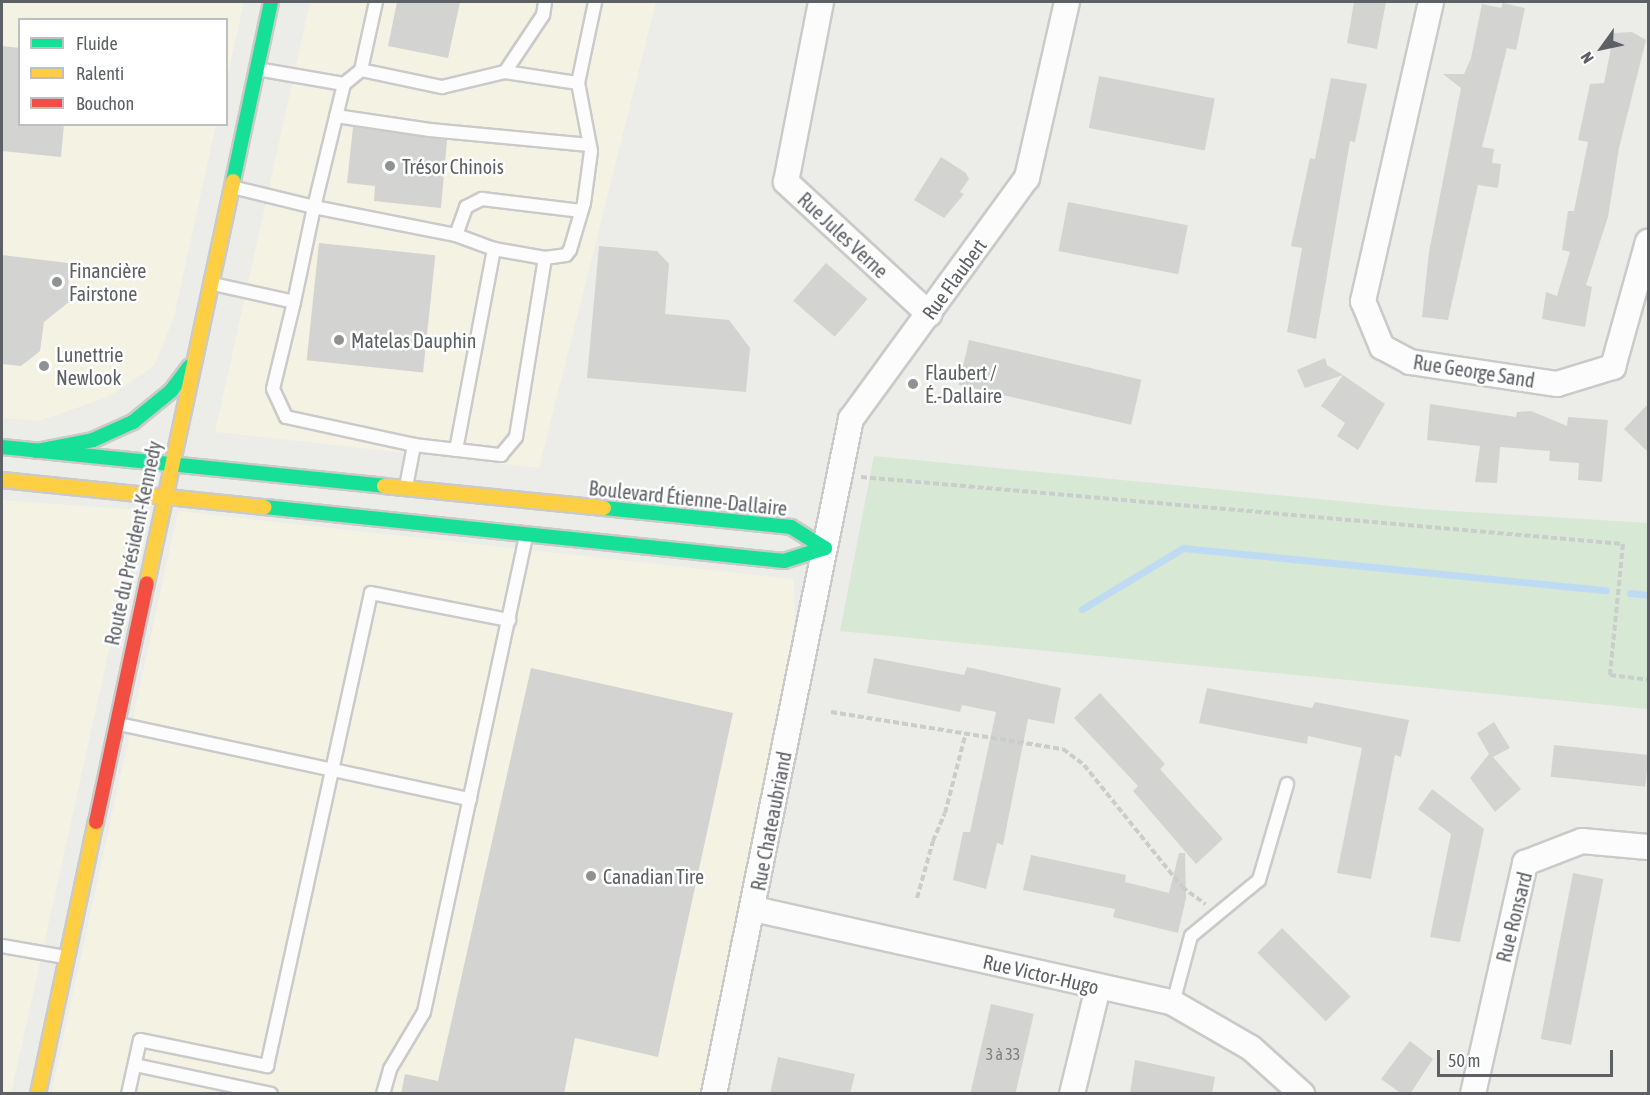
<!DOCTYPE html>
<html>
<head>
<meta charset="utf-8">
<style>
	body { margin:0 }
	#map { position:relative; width:1650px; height:1095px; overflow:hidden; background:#ecece8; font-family:"Asap Condensed",sans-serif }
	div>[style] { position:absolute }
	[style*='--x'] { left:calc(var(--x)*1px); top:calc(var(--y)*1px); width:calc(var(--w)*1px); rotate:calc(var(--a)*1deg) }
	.commercial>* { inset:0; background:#f4f2e2 }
	.green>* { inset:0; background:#d7e8d5 }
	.stream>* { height:7px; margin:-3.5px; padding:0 3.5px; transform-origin:3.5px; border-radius:3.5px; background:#bfdbf3 }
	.building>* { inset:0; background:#d3d3d1; transform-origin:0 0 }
	.path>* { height:4px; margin-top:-2px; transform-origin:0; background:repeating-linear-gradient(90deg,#c9cdcb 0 6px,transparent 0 9px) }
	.roads { filter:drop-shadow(2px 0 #c9cac9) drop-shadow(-2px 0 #c9cac9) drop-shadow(0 2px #c9cac9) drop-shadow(0 -2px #c9cac9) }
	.lane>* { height:12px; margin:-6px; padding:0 6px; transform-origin:6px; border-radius:6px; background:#fcfcfc }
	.street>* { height:24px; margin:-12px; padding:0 12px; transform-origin:12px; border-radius:12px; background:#fcfcfc }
	.fast>* { height:14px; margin:-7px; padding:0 7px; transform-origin:7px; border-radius:7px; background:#16e098 }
	.slow>* { height:14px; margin:-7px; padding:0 7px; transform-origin:7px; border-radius:7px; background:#ffcf43 }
	.jam>* { height:14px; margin:-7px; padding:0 7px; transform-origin:7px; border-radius:7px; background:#f24e42 }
	.dots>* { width:16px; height:16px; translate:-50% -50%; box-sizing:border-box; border:3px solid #fff; border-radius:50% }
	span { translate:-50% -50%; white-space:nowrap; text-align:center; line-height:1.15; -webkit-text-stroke:5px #fff; paint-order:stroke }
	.number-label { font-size:16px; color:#7c7e81 }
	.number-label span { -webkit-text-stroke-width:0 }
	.poi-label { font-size:20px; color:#5d6065 }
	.left { translate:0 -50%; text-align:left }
	.street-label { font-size:20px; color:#5d6065 }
	.frame { position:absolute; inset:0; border:3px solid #5d6065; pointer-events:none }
	.legend { position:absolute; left:18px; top:18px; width:210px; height:108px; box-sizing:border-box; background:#fff; border:2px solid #bebfc1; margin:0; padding:8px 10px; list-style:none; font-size:18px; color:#5d6065 }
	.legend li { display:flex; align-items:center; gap:12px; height:30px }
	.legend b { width:30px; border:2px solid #bebfc1 }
	.north { position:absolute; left:1572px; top:18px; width:60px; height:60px; -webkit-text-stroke:4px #fff; paint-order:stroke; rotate:237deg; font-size:16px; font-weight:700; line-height:24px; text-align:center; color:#5d6065 }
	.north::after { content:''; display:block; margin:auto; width:21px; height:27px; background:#5d6065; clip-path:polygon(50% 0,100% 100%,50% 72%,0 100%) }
	.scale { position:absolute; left:1437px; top:1050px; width:176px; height:27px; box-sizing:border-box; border:3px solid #5d6065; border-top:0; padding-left:8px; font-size:18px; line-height:21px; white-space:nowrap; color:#5d6065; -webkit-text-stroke:4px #fff; paint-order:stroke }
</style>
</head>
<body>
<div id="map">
	<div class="commercial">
		<div style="clip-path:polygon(2px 2px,244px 2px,227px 79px,226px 20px,20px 20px,20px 124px,216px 125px,174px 317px,154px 366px,108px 397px,39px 421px,2px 418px)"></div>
		<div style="clip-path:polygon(310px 2px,656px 2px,539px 468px,215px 432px)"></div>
		<div style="clip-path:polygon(2px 500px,140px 510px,11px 1094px,2px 1093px)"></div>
		<div style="clip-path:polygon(178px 511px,794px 579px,795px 628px,754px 872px,705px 1093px,51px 1094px)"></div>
	</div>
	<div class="green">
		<div style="clip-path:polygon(874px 456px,1421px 509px,1648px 523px,1648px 709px,840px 631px)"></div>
	</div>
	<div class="stream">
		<div style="--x:1630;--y:593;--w:18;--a:6"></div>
		<div style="--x:1082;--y:609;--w:118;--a:-31.1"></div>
		<div style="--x:1183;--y:548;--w:425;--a:5.7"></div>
	</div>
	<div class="building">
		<div style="clip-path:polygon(397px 2px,460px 2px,448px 58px,388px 46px)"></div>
		<div style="clip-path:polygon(1354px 2px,1386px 2px,1377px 49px,1347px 43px)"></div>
		<div style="clip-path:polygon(1503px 3px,1525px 8px,1516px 50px,1507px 48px,1482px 147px,1494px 149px,1492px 163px,1501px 164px,1498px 188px,1478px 185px,1448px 320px,1422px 317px,1429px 252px,1461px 88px,1443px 74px,1464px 74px,1471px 58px,1482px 4px,1501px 8px)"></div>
		<div style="clip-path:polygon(1632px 32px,1646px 40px,1619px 148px,1608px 217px,1586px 285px,1592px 287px,1585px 327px,1542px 319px,1546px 292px,1557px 296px,1570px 252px,1562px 250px,1568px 211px,1574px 211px,1588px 142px,1578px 140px,1590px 84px,1604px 83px,1614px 33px)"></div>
		<div style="clip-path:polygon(2px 46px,20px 48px,20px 124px,64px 124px,61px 157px,2px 151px)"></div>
		<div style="left:1099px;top:76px;width:118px;height:53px;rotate:11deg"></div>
		<div style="clip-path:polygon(1331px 78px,1367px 84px,1355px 142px,1350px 141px,1316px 339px,1287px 332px,1302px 248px,1291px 246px,1310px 158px,1315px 159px)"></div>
		<div style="clip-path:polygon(353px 127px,447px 140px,441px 208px,374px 201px,375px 186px,347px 183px)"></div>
		<div style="clip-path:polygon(941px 157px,966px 173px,969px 179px,960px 192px,964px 194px,944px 218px,914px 200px)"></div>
		<div style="left:1068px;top:202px;width:122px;height:50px;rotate:11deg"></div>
		<div style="left:319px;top:243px;width:117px;height:118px;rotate:6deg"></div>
		<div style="clip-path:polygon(599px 246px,657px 251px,669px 264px,665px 314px,729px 320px,750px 348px,746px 392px,587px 378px)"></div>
		<div style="clip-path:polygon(2px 255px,68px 263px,69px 302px,44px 322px,40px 351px,21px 366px,2px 364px)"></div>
		<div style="left:826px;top:263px;width:55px;height:50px;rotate:41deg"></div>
		<div style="left:969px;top:340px;width:177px;height:46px;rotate:13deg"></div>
		<div style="clip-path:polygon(1325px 358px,1327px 365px,1343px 375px,1305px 388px,1297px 370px)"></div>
		<div style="clip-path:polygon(1343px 375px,1385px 404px,1358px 450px,1337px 436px,1345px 423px,1321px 406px)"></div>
		<div style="clip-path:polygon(1430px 404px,1516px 417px,1517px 412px,1531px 411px,1567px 426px,1568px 417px,1608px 420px,1602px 482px,1578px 480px,1579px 463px,1549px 461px,1550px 451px,1500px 447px,1497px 483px,1475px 482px,1480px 446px,1427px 440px)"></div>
		<div style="clip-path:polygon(1648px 404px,1648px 452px,1624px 429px)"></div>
		<div style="clip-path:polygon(874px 658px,964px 675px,967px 667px,1061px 688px,1054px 724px,1028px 719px,1003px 845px,997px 843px,986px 889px,953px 880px,963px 832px,970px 832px,996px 712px,962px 705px,960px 712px,867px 693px)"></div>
		<div style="clip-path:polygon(531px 668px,733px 713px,658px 1057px,575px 1038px,564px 1094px,401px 1094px,405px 1074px,438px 1081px)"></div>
		<div style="clip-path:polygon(1207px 688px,1312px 708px,1315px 702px,1409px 720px,1401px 757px,1395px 755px,1371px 879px,1337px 873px,1362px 748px,1308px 736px,1307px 744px,1199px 723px)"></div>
		<div style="clip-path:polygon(1100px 693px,1165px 764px,1160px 769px,1223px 839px,1196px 864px,1133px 791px,1138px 786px,1074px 718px)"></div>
		<div style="clip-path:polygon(1494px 722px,1510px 748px,1493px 757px,1521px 789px,1495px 812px,1470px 778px,1489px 754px,1477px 733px)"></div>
		<div style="left:1554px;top:745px;width:95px;height:32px;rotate:6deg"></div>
		<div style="clip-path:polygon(1432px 789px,1484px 829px,1460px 942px,1430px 937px,1451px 834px,1418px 809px)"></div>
		<div style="clip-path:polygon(1179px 853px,1185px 853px,1186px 898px,1178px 933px,1113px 917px,1115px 909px,1023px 890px,1031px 855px,1126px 875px,1125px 882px,1169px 893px)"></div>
		<div style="left:1573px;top:873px;width:31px;height:169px;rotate:11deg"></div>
		<div style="left:1282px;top:928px;width:97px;height:35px;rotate:45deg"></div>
		<div style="left:991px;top:1004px;width:44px;height:92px;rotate:13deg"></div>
		<div style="clip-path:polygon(1410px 1041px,1433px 1059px,1410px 1094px,1402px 1094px,1381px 1079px)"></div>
		<div style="clip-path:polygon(778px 1057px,855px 1074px,850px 1094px,770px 1094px)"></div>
		<div style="clip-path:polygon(1135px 1060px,1215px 1077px,1212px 1094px,1130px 1094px)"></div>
	</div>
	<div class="path">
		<div style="--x:861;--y:477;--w:765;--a:5.02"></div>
		<div style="--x:1623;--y:544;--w:132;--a:95.7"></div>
		<div style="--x:1610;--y:675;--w:38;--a:7"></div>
		<div style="--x:831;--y:712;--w:235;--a:9.1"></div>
		<div style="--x:1063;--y:749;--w:26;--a:37"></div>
		<div style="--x:1084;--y:765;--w:156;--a:51.2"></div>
		<div style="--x:1182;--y:887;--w:29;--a:36"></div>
		<div style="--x:917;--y:898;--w:59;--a:-74.3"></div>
		<div style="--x:933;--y:841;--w:30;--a:-67"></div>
		<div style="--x:945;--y:813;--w:80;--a:-75.4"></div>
	</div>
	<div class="roads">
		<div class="lane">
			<div style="--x:257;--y:69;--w:88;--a:9.8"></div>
			<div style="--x:344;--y:84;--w:127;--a:103.7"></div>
			<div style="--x:314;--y:207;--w:145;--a:11.2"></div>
			<div style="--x:456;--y:235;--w:40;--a:20.2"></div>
			<div style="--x:361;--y:70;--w:83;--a:11.9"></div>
			<div style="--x:442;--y:87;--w:65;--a:-13.4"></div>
			<div style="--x:505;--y:72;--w:69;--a:-56.3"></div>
			<div style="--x:543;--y:15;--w:13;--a:-81"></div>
			<div style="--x:505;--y:72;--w:74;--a:8.6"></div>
			<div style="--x:578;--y:83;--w:83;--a:-78.1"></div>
			<div style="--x:344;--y:84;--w:22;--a:-39"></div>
			<div style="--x:361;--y:70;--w:70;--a:-77.6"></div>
			<div style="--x:336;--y:116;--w:95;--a:8.5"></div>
			<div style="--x:430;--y:130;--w:160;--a:5.4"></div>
			<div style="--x:232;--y:187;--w:84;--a:13.7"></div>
			<div style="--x:314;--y:207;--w:97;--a:101.9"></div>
			<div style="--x:456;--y:235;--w:30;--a:-70"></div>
			<div style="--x:466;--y:207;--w:18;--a:-27"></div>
			<div style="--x:482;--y:199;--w:100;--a:6.9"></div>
			<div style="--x:213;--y:284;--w:83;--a:12.5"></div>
			<div style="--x:294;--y:302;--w:89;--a:103.6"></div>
			<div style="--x:273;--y:389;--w:31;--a:65"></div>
			<div style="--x:286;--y:417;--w:131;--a:12.3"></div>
			<div style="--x:456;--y:450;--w:205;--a:-79.3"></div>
			<div style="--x:494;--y:249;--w:52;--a:10"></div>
			<div style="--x:406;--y:487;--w:43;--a:-79.2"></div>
			<div style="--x:414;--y:445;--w:88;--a:6.6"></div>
			<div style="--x:501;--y:455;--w:23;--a:-50"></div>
			<div style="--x:516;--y:437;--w:181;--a:-80.8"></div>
			<div style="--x:545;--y:258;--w:21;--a:-8"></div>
			<div style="--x:566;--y:255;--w:6;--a:-51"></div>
			<div style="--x:570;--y:250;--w:49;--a:-73.4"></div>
			<div style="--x:584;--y:203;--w:52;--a:-82.3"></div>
			<div style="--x:591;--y:151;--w:69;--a:-100.8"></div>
			<div style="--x:119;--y:724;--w:359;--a:12.1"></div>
			<div style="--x:2;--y:946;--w:64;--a:9.9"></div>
			<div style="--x:1173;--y:1003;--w:69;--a:-75"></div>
			<div style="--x:1191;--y:936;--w:88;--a:-39.5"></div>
			<div style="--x:1259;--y:880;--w:100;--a:-73.7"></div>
			<div style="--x:135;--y:1065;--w:139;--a:12"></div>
			<div style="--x:128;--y:1094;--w:55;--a:-77.5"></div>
			<div style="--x:140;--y:1040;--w:130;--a:11.6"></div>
			<div style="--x:267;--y:1066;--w:484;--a:-77.6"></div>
			<div style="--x:371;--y:593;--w:141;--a:11.1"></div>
			<div style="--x:383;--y:1094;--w:26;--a:-74"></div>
			<div style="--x:390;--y:1069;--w:66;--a:-59.2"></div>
			<div style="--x:424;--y:1012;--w:486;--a:-77.9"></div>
		</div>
		<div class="street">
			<div style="--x:821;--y:2;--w:183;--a:101"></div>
			<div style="--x:786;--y:182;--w:195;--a:42.7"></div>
			<div style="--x:1431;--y:2;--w:307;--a:102.8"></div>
			<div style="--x:1363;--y:301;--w:50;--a:67.6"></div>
			<div style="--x:1382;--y:347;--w:32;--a:28"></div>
			<div style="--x:1410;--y:362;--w:149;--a:8.5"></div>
			<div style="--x:1557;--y:384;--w:59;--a:-16.9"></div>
			<div style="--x:1613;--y:367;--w:130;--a:-74.4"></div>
			<div style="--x:754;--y:909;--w:429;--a:12.6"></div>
			<div style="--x:1173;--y:1003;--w:90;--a:30"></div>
			<div style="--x:1251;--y:1048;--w:69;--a:42"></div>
			<div style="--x:714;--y:1094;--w:689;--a:-78.53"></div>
			<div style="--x:851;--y:419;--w:298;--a:-53.9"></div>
			<div style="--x:1027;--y:178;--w:180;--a:-77.2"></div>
			<div style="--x:1072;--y:1094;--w:110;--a:-76.3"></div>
			<div style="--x:1473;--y:1094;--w:237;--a:-77.3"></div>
			<div style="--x:1525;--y:863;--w:61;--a:-21.1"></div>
			<div style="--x:1582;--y:841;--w:66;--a:5.2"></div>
		</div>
		<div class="fast">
			<div style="--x:233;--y:181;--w:183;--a:-78"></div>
			<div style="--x:2;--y:447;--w:384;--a:5.8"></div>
			<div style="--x:36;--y:451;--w:58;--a:-10.9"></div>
			<div style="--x:93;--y:440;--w:44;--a:-24.2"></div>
			<div style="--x:133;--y:422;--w:49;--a:-39.2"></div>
			<div style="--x:171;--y:391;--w:31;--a:-53"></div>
			<div style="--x:265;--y:507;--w:522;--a:5.94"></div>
			<div style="--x:784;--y:561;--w:43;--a:-17.6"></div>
			<div style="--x:604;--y:508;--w:188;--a:5.8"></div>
			<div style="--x:791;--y:527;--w:40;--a:32"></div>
		</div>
		<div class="slow">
			<div style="--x:2;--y:480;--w:264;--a:5.9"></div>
			<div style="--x:384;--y:486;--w:221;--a:5.7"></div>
			<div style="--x:147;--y:583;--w:411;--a:-77.9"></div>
			<div style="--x:38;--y:1094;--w:278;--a:-78"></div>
		</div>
		<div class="jam">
			<div style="--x:96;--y:822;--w:244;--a:-78"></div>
		</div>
	</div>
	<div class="dots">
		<div style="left:390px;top:166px;background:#8f9193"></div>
		<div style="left:57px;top:282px;background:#8f9193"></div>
		<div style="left:339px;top:340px;background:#8f9193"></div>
		<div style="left:44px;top:366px;background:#8f9193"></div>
		<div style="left:913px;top:384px;background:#8f9193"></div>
		<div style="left:591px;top:876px;background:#8f9193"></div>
	</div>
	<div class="number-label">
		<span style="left:1003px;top:1054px">3 à 33</span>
	</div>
	<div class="poi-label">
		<span class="left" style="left:402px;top:166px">Trésor Chinois</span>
		<span class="left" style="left:69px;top:282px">Financière<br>Fairstone</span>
		<span class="left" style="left:351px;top:340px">Matelas Dauphin</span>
		<span class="left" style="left:56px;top:366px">Lunettrie<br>Newlook</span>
		<span class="left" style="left:925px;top:384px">Flaubert /<br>É.-Dallaire</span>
		<span class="left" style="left:603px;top:876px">Canadian Tire</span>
	</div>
	<div class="street-label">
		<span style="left:843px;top:235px;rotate:43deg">Rue Jules Verne</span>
		<span style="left:954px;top:279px;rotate:-54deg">Rue Flaubert</span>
		<span style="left:1474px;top:371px;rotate:9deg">Rue George Sand</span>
		<span style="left:688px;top:498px;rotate:6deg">Boulevard Étienne-Dallaire</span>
		<span style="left:133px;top:543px;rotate:-78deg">Route du Président-Kennedy</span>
		<span style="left:771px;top:821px;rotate:-79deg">Rue Chateaubriand</span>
		<span style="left:1514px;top:917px;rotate:-76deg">Rue Ronsard</span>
		<span style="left:1041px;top:974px;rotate:13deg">Rue Victor-Hugo</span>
	</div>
	<div class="frame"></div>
	<ul class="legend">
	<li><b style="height:8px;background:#16e098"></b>Fluide</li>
	<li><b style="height:8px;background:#ffcf43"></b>Ralenti</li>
	<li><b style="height:8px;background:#f24e42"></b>Bouchon</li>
	</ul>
	<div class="north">N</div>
	<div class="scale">50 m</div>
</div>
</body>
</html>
